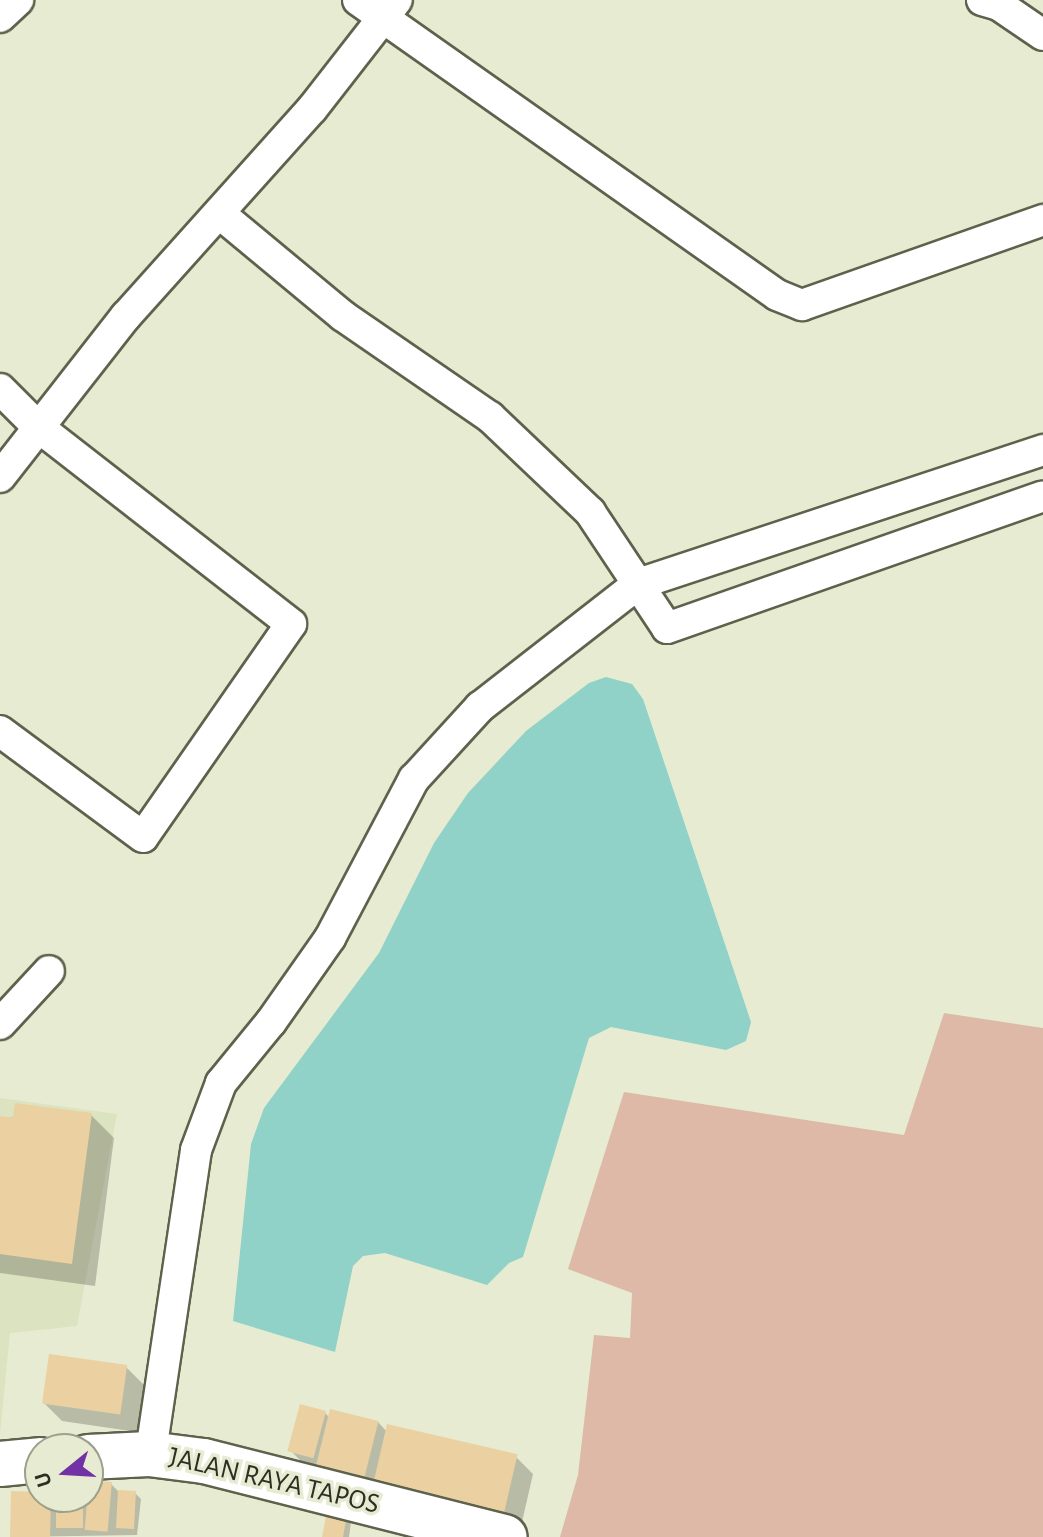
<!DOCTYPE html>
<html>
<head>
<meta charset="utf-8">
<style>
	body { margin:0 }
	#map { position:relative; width:1043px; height:1537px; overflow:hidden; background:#e6ebd1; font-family:"Alegreya Sans",sans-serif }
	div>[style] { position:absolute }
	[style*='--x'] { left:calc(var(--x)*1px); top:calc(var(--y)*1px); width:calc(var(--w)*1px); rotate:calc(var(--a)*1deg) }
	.built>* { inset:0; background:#dce3c1 }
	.green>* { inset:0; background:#deb9a7 }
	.water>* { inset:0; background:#90d2c7 }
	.shadow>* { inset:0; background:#0003 }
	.building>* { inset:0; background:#ebd0a1; transform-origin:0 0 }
	.roads { filter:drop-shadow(2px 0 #5e624c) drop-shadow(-2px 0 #5e624c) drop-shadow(0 2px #5e624c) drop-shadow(0 -2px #5e624c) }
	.minor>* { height:30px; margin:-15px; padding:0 15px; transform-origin:15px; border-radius:15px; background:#fff }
	.secondary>* { height:44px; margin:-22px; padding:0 22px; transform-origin:22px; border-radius:22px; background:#fff }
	span { translate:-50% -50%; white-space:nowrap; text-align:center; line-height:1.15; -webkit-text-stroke:7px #e6ebd1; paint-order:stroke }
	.street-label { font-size:28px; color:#2d2f25 }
	.north { position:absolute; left:24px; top:1433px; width:80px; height:80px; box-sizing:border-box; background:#e6ebd1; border:2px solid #9ca08c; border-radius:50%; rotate:252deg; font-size:22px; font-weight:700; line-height:32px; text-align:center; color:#2d2f25 }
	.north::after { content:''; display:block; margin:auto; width:28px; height:36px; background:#7331a6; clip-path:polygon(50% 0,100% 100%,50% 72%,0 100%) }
</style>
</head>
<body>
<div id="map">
	<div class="built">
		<div style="clip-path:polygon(0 1098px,117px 1114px,77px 1326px,10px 1333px,0 1434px)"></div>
	</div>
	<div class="green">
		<div style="clip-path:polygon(944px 1013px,1043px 1028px,1043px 1537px,560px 1537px,578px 1475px,594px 1335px,630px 1338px,632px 1293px,568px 1269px,624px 1092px,904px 1135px)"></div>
	</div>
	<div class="water">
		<div style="clip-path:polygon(606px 677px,632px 684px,643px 699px,751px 1022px,746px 1041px,726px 1050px,611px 1027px,589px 1038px,523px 1257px,509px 1263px,487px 1285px,385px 1253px,363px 1256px,353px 1266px,335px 1352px,233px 1321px,251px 1144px,264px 1108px,379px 953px,434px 843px,468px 793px,526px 731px,589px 683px)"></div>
	</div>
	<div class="shadow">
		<div style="clip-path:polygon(91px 1115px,114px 1138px,95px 1286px,0 1273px,0 1118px)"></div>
		<div style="clip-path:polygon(126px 1367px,144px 1385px,137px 1432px,62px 1421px,44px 1403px)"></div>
		<div style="clip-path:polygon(325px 1413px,330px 1418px,378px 1422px,387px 1432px,516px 1457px,533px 1474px,519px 1535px,303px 1463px,291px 1451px)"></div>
		<div style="clip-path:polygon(111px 1484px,119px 1492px,135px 1493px,141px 1499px,137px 1535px,12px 1537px,40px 1494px,57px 1501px,58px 1497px,88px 1497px,88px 1485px,91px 1488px)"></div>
		<div style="clip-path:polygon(346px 1517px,351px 1522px,349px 1537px,324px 1537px)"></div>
	</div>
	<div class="building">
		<div style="clip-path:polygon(15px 1103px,92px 1113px,72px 1264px,0 1254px,0 1116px,13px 1118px)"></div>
		<div style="left:49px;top:1354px;width:79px;height:50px;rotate:8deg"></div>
		<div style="left:300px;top:1404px;width:27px;height:49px;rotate:15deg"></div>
		<div style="left:330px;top:1409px;width:50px;height:63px;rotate:14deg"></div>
		<div style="left:387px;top:1424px;width:134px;height:67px;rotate:13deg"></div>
		<div style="left:89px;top:1480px;width:23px;height:50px;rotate:5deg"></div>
		<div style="left:118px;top:1490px;width:18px;height:38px;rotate:3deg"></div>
		<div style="clip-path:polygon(11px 1491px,40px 1492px,40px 1497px,51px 1497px,50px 1537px,10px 1537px)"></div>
		<div style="left:56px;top:1497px;width:27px;height:31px"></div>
		<div style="clip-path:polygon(327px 1511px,347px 1515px,343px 1537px,322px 1537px)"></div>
	</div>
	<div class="roads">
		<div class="minor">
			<div style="--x:358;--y:0;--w:512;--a:35.15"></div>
			<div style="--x:777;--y:295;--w:27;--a:22"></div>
			<div style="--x:802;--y:305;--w:256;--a:-19.4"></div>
			<div style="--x:982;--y:0;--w:18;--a:16"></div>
			<div style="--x:999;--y:5;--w:53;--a:34.3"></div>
			<div style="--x:0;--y:17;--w:25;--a:-43"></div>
			<div style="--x:219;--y:213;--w:161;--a:39.7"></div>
			<div style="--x:343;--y:316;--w:178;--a:34.5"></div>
			<div style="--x:490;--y:417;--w:138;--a:43.5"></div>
			<div style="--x:590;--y:512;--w:139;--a:56.4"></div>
			<div style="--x:667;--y:628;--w:398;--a:-19.3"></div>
			<div style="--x:0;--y:389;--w:52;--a:45"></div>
			<div style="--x:37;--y:426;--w:322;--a:37.9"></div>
			<div style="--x:291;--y:624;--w:259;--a:124.8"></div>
			<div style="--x:143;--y:837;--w:178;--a:-143.5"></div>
			<div style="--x:0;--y:477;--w:204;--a:-52"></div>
			<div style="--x:126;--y:316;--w:278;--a:-48.1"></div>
			<div style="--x:312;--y:109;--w:138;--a:-52.1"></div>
			<div style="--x:0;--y:1024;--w:72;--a:-47.2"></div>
			<div style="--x:153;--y:1438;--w:291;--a:-81.5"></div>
			<div style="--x:196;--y:1150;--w:72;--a:-69.5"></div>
			<div style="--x:221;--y:1083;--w:79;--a:-50.7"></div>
			<div style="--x:271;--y:1022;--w:103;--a:-54.9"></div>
			<div style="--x:330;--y:938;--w:180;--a:-62.2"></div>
			<div style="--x:414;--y:779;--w:98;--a:-47.5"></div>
			<div style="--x:480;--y:707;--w:200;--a:-37.9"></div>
			<div style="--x:638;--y:584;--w:427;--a:-18.3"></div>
		</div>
		<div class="secondary">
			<div style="--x:88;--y:1457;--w:61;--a:-2.8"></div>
			<div style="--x:149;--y:1454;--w:55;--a:7.3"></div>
			<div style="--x:204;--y:1461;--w:310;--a:14.2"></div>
			<div style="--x:0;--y:1464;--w:40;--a:-5.7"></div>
		</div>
	</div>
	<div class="street-label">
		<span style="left:274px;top:1481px;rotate:13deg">JALAN RAYA TAPOS</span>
	</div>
	<div class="north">U</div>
</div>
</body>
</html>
